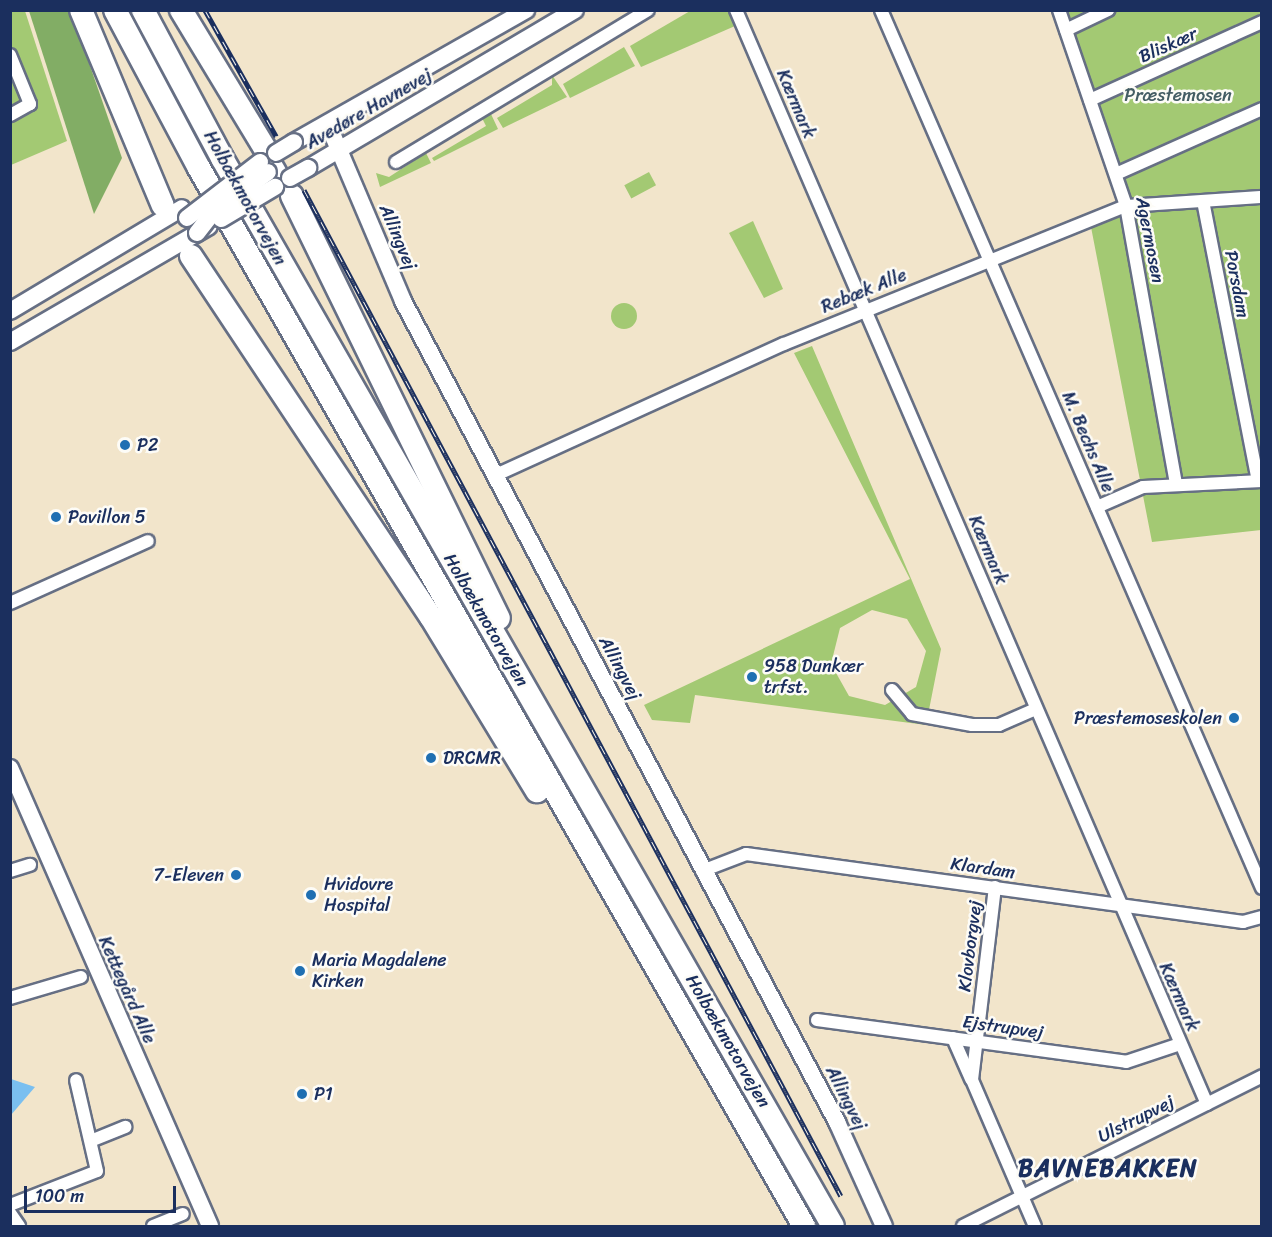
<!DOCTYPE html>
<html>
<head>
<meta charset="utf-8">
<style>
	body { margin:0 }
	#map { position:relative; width:1272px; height:1237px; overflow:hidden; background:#f2e5cb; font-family:Sriracha,sans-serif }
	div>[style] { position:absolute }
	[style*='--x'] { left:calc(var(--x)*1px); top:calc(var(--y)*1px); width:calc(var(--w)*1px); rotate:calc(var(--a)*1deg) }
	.green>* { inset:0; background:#a3c973; transform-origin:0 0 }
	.round { border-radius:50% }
	.forest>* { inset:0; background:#82ad65 }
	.water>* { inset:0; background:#7abff0 }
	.roads { filter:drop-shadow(2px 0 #666f84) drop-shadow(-2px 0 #666f84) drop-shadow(0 2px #666f84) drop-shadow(0 -2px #666f84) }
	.street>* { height:12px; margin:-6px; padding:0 6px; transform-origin:6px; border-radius:6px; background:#fff }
	.secondary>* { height:16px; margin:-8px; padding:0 8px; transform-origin:8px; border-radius:8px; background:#fff }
	.highway>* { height:22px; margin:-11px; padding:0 11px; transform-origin:11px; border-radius:11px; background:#fff }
	.rail>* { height:5px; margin-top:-2.5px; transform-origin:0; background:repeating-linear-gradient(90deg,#fdfcf7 0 9px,#1b2f5e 0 18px); box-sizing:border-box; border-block:2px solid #1b2f5e }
	.bridges { filter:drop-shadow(2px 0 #666f84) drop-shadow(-2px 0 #666f84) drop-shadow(0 2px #666f84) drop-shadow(0 -2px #666f84) }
	.secondary-bridge>* { height:16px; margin:-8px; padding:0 8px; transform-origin:8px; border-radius:8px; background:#fff }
	.dots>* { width:16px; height:16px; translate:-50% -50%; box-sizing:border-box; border:3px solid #fdfcf7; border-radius:50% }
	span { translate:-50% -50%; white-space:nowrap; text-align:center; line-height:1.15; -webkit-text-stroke:5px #fdfcf7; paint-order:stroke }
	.street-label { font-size:18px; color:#1b2f5e }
	.park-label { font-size:18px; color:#445d64 }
	.poi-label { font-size:18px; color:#1b2f5e }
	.left { translate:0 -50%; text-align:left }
	.right { translate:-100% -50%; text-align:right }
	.district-label { font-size:24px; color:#1b2f5e; font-weight:700; letter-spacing:1.5px }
	.frame { position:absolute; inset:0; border:12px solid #1b2f5e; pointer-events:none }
	.scale { position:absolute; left:24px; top:1186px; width:152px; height:27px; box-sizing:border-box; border:3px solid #1b2f5e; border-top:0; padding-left:8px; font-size:18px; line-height:21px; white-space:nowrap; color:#1b2f5e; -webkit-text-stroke:4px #fdfcf7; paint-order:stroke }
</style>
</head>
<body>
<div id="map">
	<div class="green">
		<div style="clip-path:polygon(11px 11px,25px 11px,67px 141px,11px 165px)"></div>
		<div style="clip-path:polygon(690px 11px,729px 11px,735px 26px,641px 67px,630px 46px)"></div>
		<div style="clip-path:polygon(1064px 11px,1261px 11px,1261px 530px,1152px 542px,1091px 227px,1130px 212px)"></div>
		<div style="clip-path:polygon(624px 47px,635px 66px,570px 98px,563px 84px)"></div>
		<div style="clip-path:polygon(552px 75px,567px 97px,503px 128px,497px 118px,552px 85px)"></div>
		<div style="clip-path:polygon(491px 114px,498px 129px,434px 161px,432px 158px,486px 126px,482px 118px)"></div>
		<div style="clip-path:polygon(426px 153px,431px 163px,380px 187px,376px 173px,389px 177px)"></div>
		<div style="left:649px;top:172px;width:15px;height:28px;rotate:62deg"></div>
		<div style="clip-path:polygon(753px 221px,783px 289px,764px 298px,729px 233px)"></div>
		<div class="round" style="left:611px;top:303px;width:26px;height:26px"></div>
		<div style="clip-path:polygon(evenodd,812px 346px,941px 649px,926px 725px,695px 695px,690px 723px,652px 720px,644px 705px,910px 579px,794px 353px,812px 346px,872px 610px,907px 619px,926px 651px,916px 687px,885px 705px,849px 696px,831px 664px,840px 628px,872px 610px)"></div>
	</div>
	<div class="forest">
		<div style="clip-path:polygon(29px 11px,71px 11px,122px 158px,94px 214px)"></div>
	</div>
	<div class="water">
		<div style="clip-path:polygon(11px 1079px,35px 1087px,11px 1115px,10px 1079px)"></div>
	</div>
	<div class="roads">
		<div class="street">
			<div style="--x:736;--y:10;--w:1191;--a:66.71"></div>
			<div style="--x:881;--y:10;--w:957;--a:66.54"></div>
			<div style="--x:1059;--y:10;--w:207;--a:71.1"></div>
			<div style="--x:1126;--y:206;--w:283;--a:79.8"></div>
			<div style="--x:1066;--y:30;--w:47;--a:-25.5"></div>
			<div style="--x:10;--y:55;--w:53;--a:67.8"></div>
			<div style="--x:30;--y:104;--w:23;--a:151"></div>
			<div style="--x:1090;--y:100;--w:189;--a:-24.4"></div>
			<div style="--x:396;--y:162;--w:294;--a:-31.1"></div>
			<div style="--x:1116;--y:174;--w:160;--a:-24"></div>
			<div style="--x:1203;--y:201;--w:285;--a:78.9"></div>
			<div style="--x:496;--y:475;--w:316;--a:-24.5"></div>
			<div style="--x:784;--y:344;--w:369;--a:-22"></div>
			<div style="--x:1126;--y:206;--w:136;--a:-3.8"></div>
			<div style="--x:1097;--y:507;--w:50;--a:-23.5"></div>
			<div style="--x:1143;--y:487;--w:119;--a:-2.9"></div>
			<div style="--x:10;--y:603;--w:151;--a:-24.2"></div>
			<div style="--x:892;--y:690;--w:31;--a:50"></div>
			<div style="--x:912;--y:714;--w:61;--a:10.4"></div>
			<div style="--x:972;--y:725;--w:27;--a:0"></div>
			<div style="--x:999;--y:725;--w:40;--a:-23.4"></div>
			<div style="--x:10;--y:871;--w:21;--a:-17"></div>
			<div style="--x:702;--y:871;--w:47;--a:-21.1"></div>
			<div style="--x:746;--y:854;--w:502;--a:7.79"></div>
			<div style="--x:1243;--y:922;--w:20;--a:-15"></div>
			<div style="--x:995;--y:887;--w:194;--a:96.8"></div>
			<div style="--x:972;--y:1080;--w:159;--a:66.7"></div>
			<div style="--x:10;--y:998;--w:74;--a:-16.5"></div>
			<div style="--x:817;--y:1020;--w:312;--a:7.7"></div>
			<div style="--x:1126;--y:1062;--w:57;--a:-18.4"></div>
			<div style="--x:953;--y:1038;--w:45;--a:66.3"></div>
			<div style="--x:93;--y:1140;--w:35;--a:-22"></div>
			<div style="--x:10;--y:1205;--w:93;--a:-21.3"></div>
			<div style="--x:97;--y:1171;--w:93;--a:-103"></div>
			<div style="--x:10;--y:1213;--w:16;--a:55"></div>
			<div style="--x:153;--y:1226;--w:32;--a:-22"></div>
			<div style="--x:963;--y:1226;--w:335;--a:-26.6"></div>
		</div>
		<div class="secondary">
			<div style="--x:328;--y:124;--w:192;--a:67"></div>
			<div style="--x:403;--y:301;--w:929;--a:62.14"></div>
			<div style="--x:837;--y:1122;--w:114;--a:65.7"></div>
			<div style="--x:294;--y:142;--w:267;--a:-29.6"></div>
			<div style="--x:264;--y:147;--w:56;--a:60.3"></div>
			<div style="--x:308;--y:168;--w:310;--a:-30.6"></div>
			<div style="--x:10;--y:311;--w:200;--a:-30.9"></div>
			<div style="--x:10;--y:342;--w:230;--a:-30.2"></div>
			<div style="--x:10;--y:768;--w:500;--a:66.4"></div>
		</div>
		<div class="highway">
			<div style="--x:81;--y:10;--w:212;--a:67.3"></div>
			<div style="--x:115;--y:10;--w:179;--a:62"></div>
			<div style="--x:199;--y:168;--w:1219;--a:60.24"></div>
			<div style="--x:143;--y:10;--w:168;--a:61.9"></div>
			<div style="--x:222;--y:158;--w:1230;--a:60.23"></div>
			<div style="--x:181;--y:10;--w:160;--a:58.8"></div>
			<div style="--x:292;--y:196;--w:470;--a:63.9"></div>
			<div style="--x:191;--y:256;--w:433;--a:56.4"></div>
			<div style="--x:431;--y:617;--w:204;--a:58.7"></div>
		</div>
	</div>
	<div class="rail">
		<div style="--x:205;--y:10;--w:145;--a:60.6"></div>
		<div style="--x:304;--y:190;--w:1140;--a:61.91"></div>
	</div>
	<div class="bridges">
		<div class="secondary-bridge">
			<div style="--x:276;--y:153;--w:21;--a:-31"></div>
			<div style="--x:290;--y:178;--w:21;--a:-29"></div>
			<div style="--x:187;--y:218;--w:92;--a:-37.5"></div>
			<div style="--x:221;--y:219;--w:63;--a:-30.7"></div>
			<div style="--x:197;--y:233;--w:29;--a:-52"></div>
			<div style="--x:215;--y:210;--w:65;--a:-35.6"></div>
		</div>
	</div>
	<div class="dots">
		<div style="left:125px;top:445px;background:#1f6fb2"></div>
		<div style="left:56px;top:517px;background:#1f6fb2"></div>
		<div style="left:752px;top:677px;background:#1f6fb2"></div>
		<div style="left:1234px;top:718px;background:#1f6fb2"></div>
		<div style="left:431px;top:758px;background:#1f6fb2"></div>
		<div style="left:236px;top:875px;background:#1f6fb2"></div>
		<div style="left:311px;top:895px;background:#1f6fb2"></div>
		<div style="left:300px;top:971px;background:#1f6fb2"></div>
		<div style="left:302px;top:1094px;background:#1f6fb2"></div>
	</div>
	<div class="street-label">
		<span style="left:1168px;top:45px;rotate:-24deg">Bliskær</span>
		<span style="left:796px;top:104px;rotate:67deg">Kærmark</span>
		<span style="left:369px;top:109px;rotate:-30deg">Avedøre Havnevej</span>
		<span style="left:245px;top:198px;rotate:61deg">Holbækmotorvejen</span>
		<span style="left:398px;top:237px;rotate:67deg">Allingvej</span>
		<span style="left:1150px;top:240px;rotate:79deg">Agermosen</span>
		<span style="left:1237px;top:284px;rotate:79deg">Porsdam</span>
		<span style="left:864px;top:291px;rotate:-22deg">Rebæk Alle</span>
		<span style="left:1088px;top:442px;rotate:67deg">M. Bechs Alle</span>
		<span style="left:988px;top:550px;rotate:67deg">Kærmark</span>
		<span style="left:486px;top:620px;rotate:60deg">Holbækmotorvejen</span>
		<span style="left:620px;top:668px;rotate:62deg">Allingvej</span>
		<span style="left:983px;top:868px;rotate:8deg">Klardam</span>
		<span style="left:970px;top:946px;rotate:-83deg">Klovborgvej</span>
		<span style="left:127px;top:990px;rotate:66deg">Kettegård Alle</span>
		<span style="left:1179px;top:997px;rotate:66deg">Kærmark</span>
		<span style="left:1003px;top:1027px;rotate:8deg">Ejstrupvej</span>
		<span style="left:728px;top:1041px;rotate:60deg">Holbækmotorvejen</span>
		<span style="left:846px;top:1098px;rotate:63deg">Allingvej</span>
		<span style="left:1136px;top:1119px;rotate:-27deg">Ulstrupvej</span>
	</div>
	<div class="park-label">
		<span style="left:1178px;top:95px">Præstemosen</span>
	</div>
	<div class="poi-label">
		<span class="left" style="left:137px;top:445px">P2</span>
		<span class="left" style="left:68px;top:517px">Pavillon 5</span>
		<span class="left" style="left:764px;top:677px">958 Dunkær<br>trfst.</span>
		<span class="right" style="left:1222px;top:718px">Præstemoseskolen</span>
		<span class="left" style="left:443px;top:758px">DRCMR</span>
		<span class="right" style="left:224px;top:875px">7-Eleven</span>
		<span class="left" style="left:324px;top:895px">Hvidovre<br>Hospital</span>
		<span class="left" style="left:312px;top:971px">Maria Magdalene<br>Kirken</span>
		<span class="left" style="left:314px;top:1094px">P1</span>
	</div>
	<div class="district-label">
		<span style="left:1108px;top:1169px">BAVNEBAKKEN</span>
	</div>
	<div class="frame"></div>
	<div class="scale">100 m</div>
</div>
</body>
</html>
